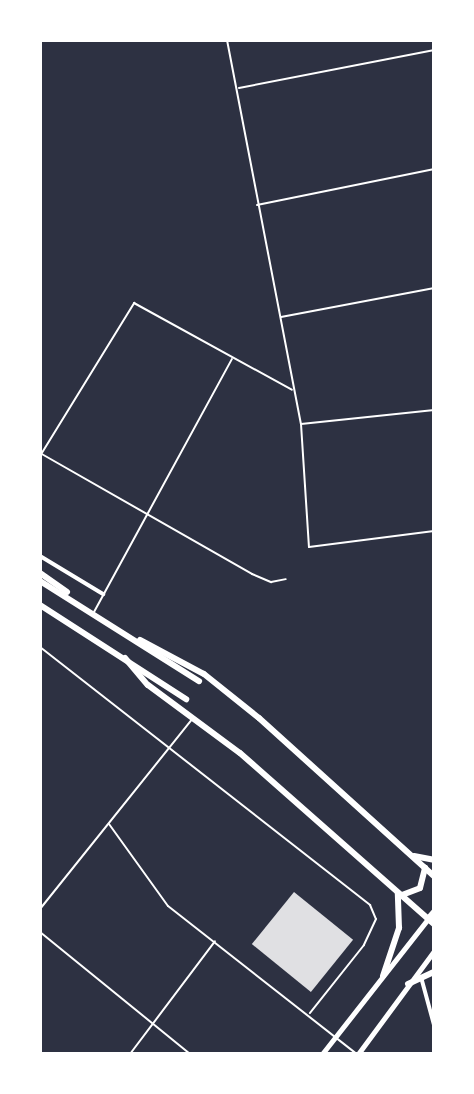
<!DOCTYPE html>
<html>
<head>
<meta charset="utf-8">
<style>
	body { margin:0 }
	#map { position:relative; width:474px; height:1094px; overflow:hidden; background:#2d3142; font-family:Lato,sans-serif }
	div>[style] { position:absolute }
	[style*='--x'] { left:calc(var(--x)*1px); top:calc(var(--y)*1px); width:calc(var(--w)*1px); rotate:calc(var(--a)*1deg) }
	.building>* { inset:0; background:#e0e0e3; transform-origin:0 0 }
	.service>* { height:2px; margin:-1px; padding:0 1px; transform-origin:1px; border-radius:1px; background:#fff }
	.minor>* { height:4px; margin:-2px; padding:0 2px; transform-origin:2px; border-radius:2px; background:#fff }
	.secondary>* { height:5px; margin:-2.5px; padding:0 2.5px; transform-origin:2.5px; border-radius:2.5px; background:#fff }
	.primary>* { height:6px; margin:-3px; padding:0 3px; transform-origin:3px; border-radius:3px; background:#fff }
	span { translate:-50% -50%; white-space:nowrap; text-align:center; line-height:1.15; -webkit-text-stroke:4.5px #fff; paint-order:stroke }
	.frame { position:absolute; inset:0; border:42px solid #fff; pointer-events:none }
</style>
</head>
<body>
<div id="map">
	<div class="building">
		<div style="left:294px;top:892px;width:76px;height:67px;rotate:39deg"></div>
	</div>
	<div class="service">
		<div style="--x:227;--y:40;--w:391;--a:79.1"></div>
		<div style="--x:301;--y:424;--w:123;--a:86.3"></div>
		<div style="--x:309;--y:547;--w:126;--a:-7.3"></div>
		<div style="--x:239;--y:88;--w:199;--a:-11"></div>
		<div style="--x:257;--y:205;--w:181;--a:-11.5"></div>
		<div style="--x:281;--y:317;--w:156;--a:-10.7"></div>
		<div style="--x:301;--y:424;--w:134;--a:-6"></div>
		<div style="--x:40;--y:453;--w:244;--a:29.7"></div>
		<div style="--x:252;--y:574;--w:21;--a:23"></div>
		<div style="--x:271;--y:582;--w:15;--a:-11"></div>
		<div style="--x:40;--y:456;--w:180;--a:-58.4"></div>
		<div style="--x:134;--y:303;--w:180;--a:28.8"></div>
		<div style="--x:94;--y:612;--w:288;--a:-61.4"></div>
		<div style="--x:40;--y:647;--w:419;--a:38"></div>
		<div style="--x:370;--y:905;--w:15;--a:67"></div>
		<div style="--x:376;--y:919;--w:29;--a:115"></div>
		<div style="--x:364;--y:945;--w:87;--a:128.5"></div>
		<div style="--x:109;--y:824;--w:101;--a:54.3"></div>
		<div style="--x:168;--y:906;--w:240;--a:38.1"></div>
		<div style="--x:40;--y:909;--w:243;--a:-51.3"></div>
		<div style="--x:40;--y:932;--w:193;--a:39.1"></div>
		<div style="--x:130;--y:1054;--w:141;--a:-53"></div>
	</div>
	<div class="minor">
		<div style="--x:40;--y:556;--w:74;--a:31.1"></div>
		<div style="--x:421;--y:977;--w:50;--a:74.8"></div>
	</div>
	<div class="secondary">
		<div style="--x:322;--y:1054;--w:172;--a:-51.9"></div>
		<div style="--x:358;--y:1054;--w:128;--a:-53.6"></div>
	</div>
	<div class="primary">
		<div style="--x:40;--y:573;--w:33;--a:35"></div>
		<div style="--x:40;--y:581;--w:188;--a:32.2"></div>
		<div style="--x:40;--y:605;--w:174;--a:32.8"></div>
		<div style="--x:140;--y:640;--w:72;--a:28"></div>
		<div style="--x:204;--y:674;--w:70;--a:38.7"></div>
		<div style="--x:259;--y:718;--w:236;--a:42.1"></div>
		<div style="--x:125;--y:658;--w:35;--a:50"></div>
		<div style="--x:148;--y:685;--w:114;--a:36.5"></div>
		<div style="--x:240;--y:753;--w:251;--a:41.4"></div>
		<div style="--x:414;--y:856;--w:20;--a:11"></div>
		<div style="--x:402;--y:895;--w:19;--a:-21"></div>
		<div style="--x:420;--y:888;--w:21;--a:-76"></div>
		<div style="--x:434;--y:912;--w:9;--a:131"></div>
		<div style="--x:428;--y:919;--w:8;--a:40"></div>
		<div style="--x:383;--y:976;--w:51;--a:-71.6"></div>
		<div style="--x:399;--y:928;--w:35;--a:-92"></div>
		<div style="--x:408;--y:984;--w:29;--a:-25"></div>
	</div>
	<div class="frame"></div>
</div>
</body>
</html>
